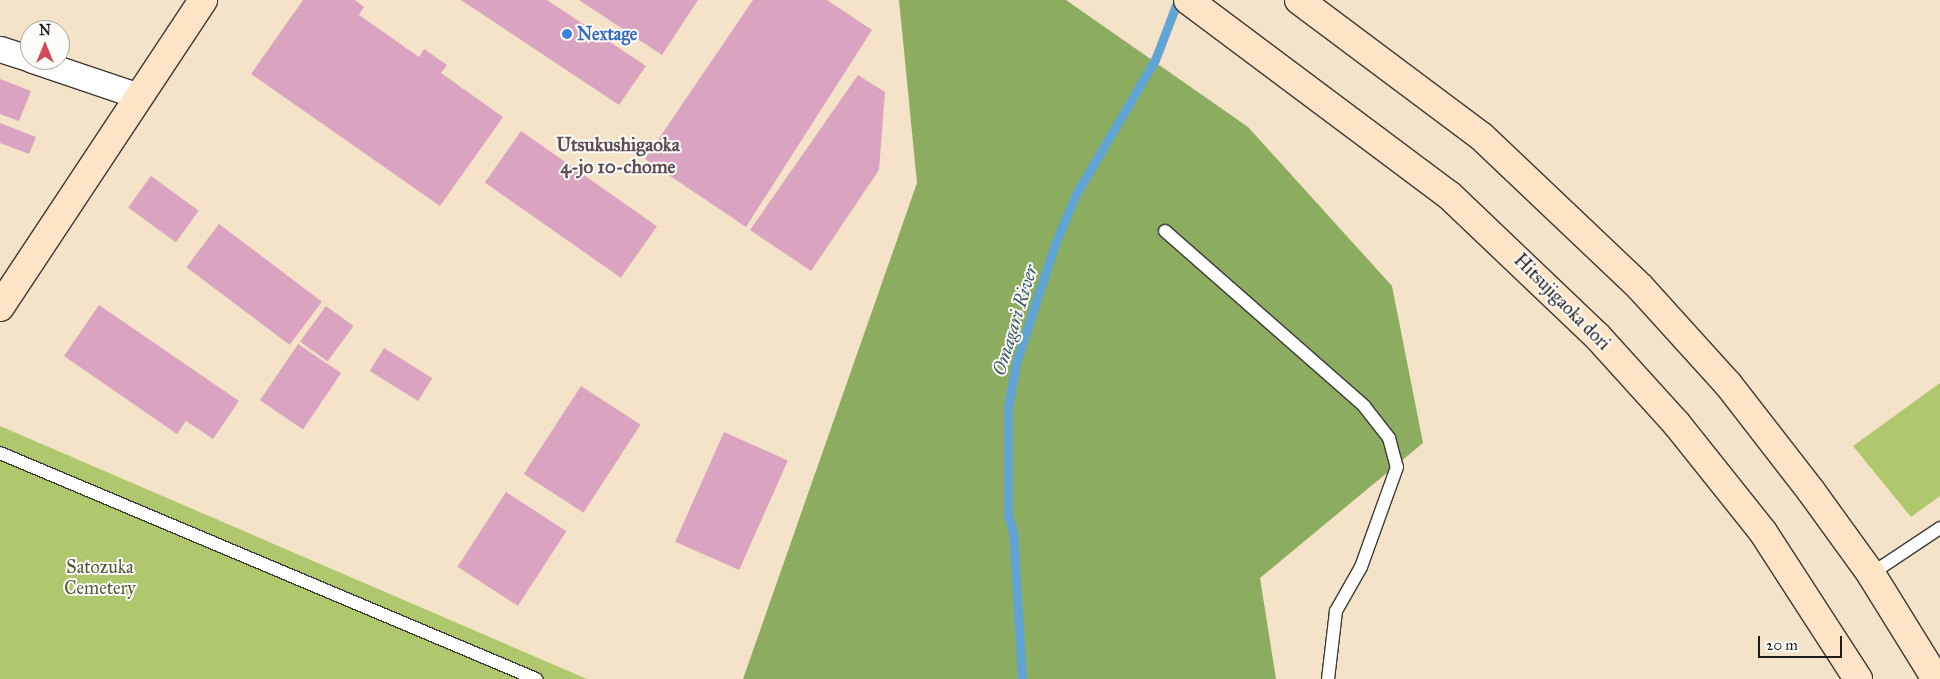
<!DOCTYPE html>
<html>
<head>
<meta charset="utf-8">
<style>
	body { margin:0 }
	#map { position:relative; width:1940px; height:679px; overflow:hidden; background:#f4e3c8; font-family:"IM FELL Great Primer",serif }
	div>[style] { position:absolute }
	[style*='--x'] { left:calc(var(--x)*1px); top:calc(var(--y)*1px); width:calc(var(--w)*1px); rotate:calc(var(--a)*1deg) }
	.green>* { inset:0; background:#b0c86d }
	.forest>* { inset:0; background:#8cac60 }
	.stream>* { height:9px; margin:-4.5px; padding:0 4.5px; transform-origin:4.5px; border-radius:4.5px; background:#61a5d6 }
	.building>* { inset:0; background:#daa4c1; transform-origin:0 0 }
	.roads { filter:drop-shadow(1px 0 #3c3a36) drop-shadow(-1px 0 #3c3a36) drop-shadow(0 1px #3c3a36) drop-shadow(0 -1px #3c3a36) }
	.lane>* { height:12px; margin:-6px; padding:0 6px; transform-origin:6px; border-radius:6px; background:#fff }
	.street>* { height:25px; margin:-12.5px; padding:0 12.5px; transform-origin:12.5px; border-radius:12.5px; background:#fff }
	.secondary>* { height:28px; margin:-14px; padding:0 14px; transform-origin:14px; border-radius:14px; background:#fee4c6 }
	.dots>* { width:14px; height:14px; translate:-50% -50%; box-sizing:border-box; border:2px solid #fdfcf7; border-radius:50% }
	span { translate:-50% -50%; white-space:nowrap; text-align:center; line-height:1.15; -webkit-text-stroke:4px #fdfcf7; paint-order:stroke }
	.shop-label { font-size:18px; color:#366cbe; font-weight:700 }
	.left { translate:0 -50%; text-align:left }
	.street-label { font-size:18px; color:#1c1c1c }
	.park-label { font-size:18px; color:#505838 }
	.neighbourhood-label { font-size:19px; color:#5e4c56; font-weight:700 }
	.water-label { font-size:19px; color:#3b5a70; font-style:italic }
	.north { position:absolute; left:20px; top:20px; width:50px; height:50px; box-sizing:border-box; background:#fdfcf7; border:1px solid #a3a29f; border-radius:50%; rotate:0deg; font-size:14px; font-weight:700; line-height:20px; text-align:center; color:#1c1c1c }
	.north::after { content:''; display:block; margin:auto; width:18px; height:22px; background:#d1495b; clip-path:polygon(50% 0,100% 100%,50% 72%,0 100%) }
	.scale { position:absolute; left:1758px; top:636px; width:84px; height:22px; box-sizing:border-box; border:2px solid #1c1c1c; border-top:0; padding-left:6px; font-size:15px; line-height:18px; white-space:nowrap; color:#1c1c1c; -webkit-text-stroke:4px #fdfcf7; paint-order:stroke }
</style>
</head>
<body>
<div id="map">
	<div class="green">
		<div style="clip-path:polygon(1940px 383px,1940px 496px,1911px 517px,1853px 446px)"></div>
		<div style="clip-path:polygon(0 426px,587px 679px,0 679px)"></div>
	</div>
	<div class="forest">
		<div style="clip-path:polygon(899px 0,1066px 0,1248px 127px,1392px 286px,1423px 443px,1260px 578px,1276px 679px,743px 679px,917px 183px)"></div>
	</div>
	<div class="stream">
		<div style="--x:1022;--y:679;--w:146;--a:-93.5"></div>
		<div style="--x:1013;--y:533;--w:19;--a:-106"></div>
		<div style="--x:1008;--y:515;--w:108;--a:-90"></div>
		<div style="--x:1008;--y:407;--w:45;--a:-79.7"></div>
		<div style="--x:1016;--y:363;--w:125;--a:-71.9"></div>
		<div style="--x:1055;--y:244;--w:54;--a:-67.2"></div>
		<div style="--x:1076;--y:194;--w:156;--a:-59.5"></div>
		<div style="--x:1155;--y:60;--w:64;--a:-69"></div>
	</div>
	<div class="building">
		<div style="clip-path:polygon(303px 0,355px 0,364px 7px,359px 15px,419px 57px,424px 49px,447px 65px,441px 73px,503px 117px,440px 206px,251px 74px)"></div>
		<div style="clip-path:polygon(461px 0,547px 0,646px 66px,619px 105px)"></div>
		<div style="clip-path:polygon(579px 0,698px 0,662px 55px)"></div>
		<div style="clip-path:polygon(753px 0,827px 0,872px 30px,746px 227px,645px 159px)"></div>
		<div style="clip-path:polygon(858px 75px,885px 92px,879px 170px,811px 271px,750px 230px)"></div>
		<div style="clip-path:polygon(0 79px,31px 91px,19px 121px,0 114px)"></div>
		<div style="clip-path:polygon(0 123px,36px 137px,29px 154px,0 143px)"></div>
		<div style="left:521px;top:131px;width:166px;height:63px;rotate:35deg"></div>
		<div style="left:151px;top:176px;width:59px;height:39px;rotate:36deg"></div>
		<div style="left:219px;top:224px;width:129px;height:54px;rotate:37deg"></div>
		<div style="clip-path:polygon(99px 305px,239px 401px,213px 439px,186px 421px,177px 434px,64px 356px)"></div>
		<div style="left:326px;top:306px;width:34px;height:44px;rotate:36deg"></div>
		<div style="left:298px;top:344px;width:52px;height:68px;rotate:34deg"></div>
		<div style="left:384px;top:348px;width:57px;height:27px;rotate:32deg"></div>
		<div style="left:581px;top:386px;width:71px;height:105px;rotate:33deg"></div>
		<div style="left:724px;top:432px;width:70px;height:120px;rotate:24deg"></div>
		<div style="left:506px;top:492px;width:72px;height:89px;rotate:33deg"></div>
	</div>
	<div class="roads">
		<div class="lane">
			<div style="--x:1165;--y:231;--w:265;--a:41.3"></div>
			<div style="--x:1364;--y:406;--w:41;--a:52"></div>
			<div style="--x:1389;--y:438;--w:30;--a:75"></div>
			<div style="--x:1397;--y:467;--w:106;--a:109.8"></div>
			<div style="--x:1361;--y:567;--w:51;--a:119.6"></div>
			<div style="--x:1336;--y:611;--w:68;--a:96.7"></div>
			<div style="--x:0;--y:453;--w:582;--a:22.86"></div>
			<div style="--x:1871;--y:574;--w:83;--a:-33.7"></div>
		</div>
		<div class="street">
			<div style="--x:0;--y:49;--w:32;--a:18"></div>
			<div style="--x:32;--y:60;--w:113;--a:18.6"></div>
		</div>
		<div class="secondary">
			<div style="--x:1188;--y:0;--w:326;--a:36.8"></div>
			<div style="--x:1449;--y:195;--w:206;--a:43.6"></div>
			<div style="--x:1598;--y:337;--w:116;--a:47.8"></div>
			<div style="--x:1676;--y:423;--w:139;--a:51.4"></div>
			<div style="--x:1763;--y:532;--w:175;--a:57.1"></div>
			<div style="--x:1299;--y:0;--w:227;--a:36.8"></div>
			<div style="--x:1481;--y:136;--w:219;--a:43.5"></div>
			<div style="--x:1640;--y:287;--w:131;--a:47.8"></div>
			<div style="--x:1728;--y:384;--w:135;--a:52.2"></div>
			<div style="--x:1811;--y:491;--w:102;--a:54.1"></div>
			<div style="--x:1871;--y:574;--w:123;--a:58.2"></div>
			<div style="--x:0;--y:307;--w:368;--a:-56.5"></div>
		</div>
	</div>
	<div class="dots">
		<div style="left:567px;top:34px;background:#3f7fe0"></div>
	</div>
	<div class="shop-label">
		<span class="left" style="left:577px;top:34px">Nextage</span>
	</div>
	<div class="street-label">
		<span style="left:1562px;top:302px;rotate:45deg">Hitsujigaoka dori</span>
	</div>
	<div class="park-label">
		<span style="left:100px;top:578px">Satozuka<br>Cemetery</span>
	</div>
	<div class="neighbourhood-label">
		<span style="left:618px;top:156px">Utsukushigaoka<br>4-jo 10-chome</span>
	</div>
	<div class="water-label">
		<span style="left:1015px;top:320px;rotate:-73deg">Omagari River</span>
	</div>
	<div class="north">N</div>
	<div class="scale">20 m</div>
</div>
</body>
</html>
